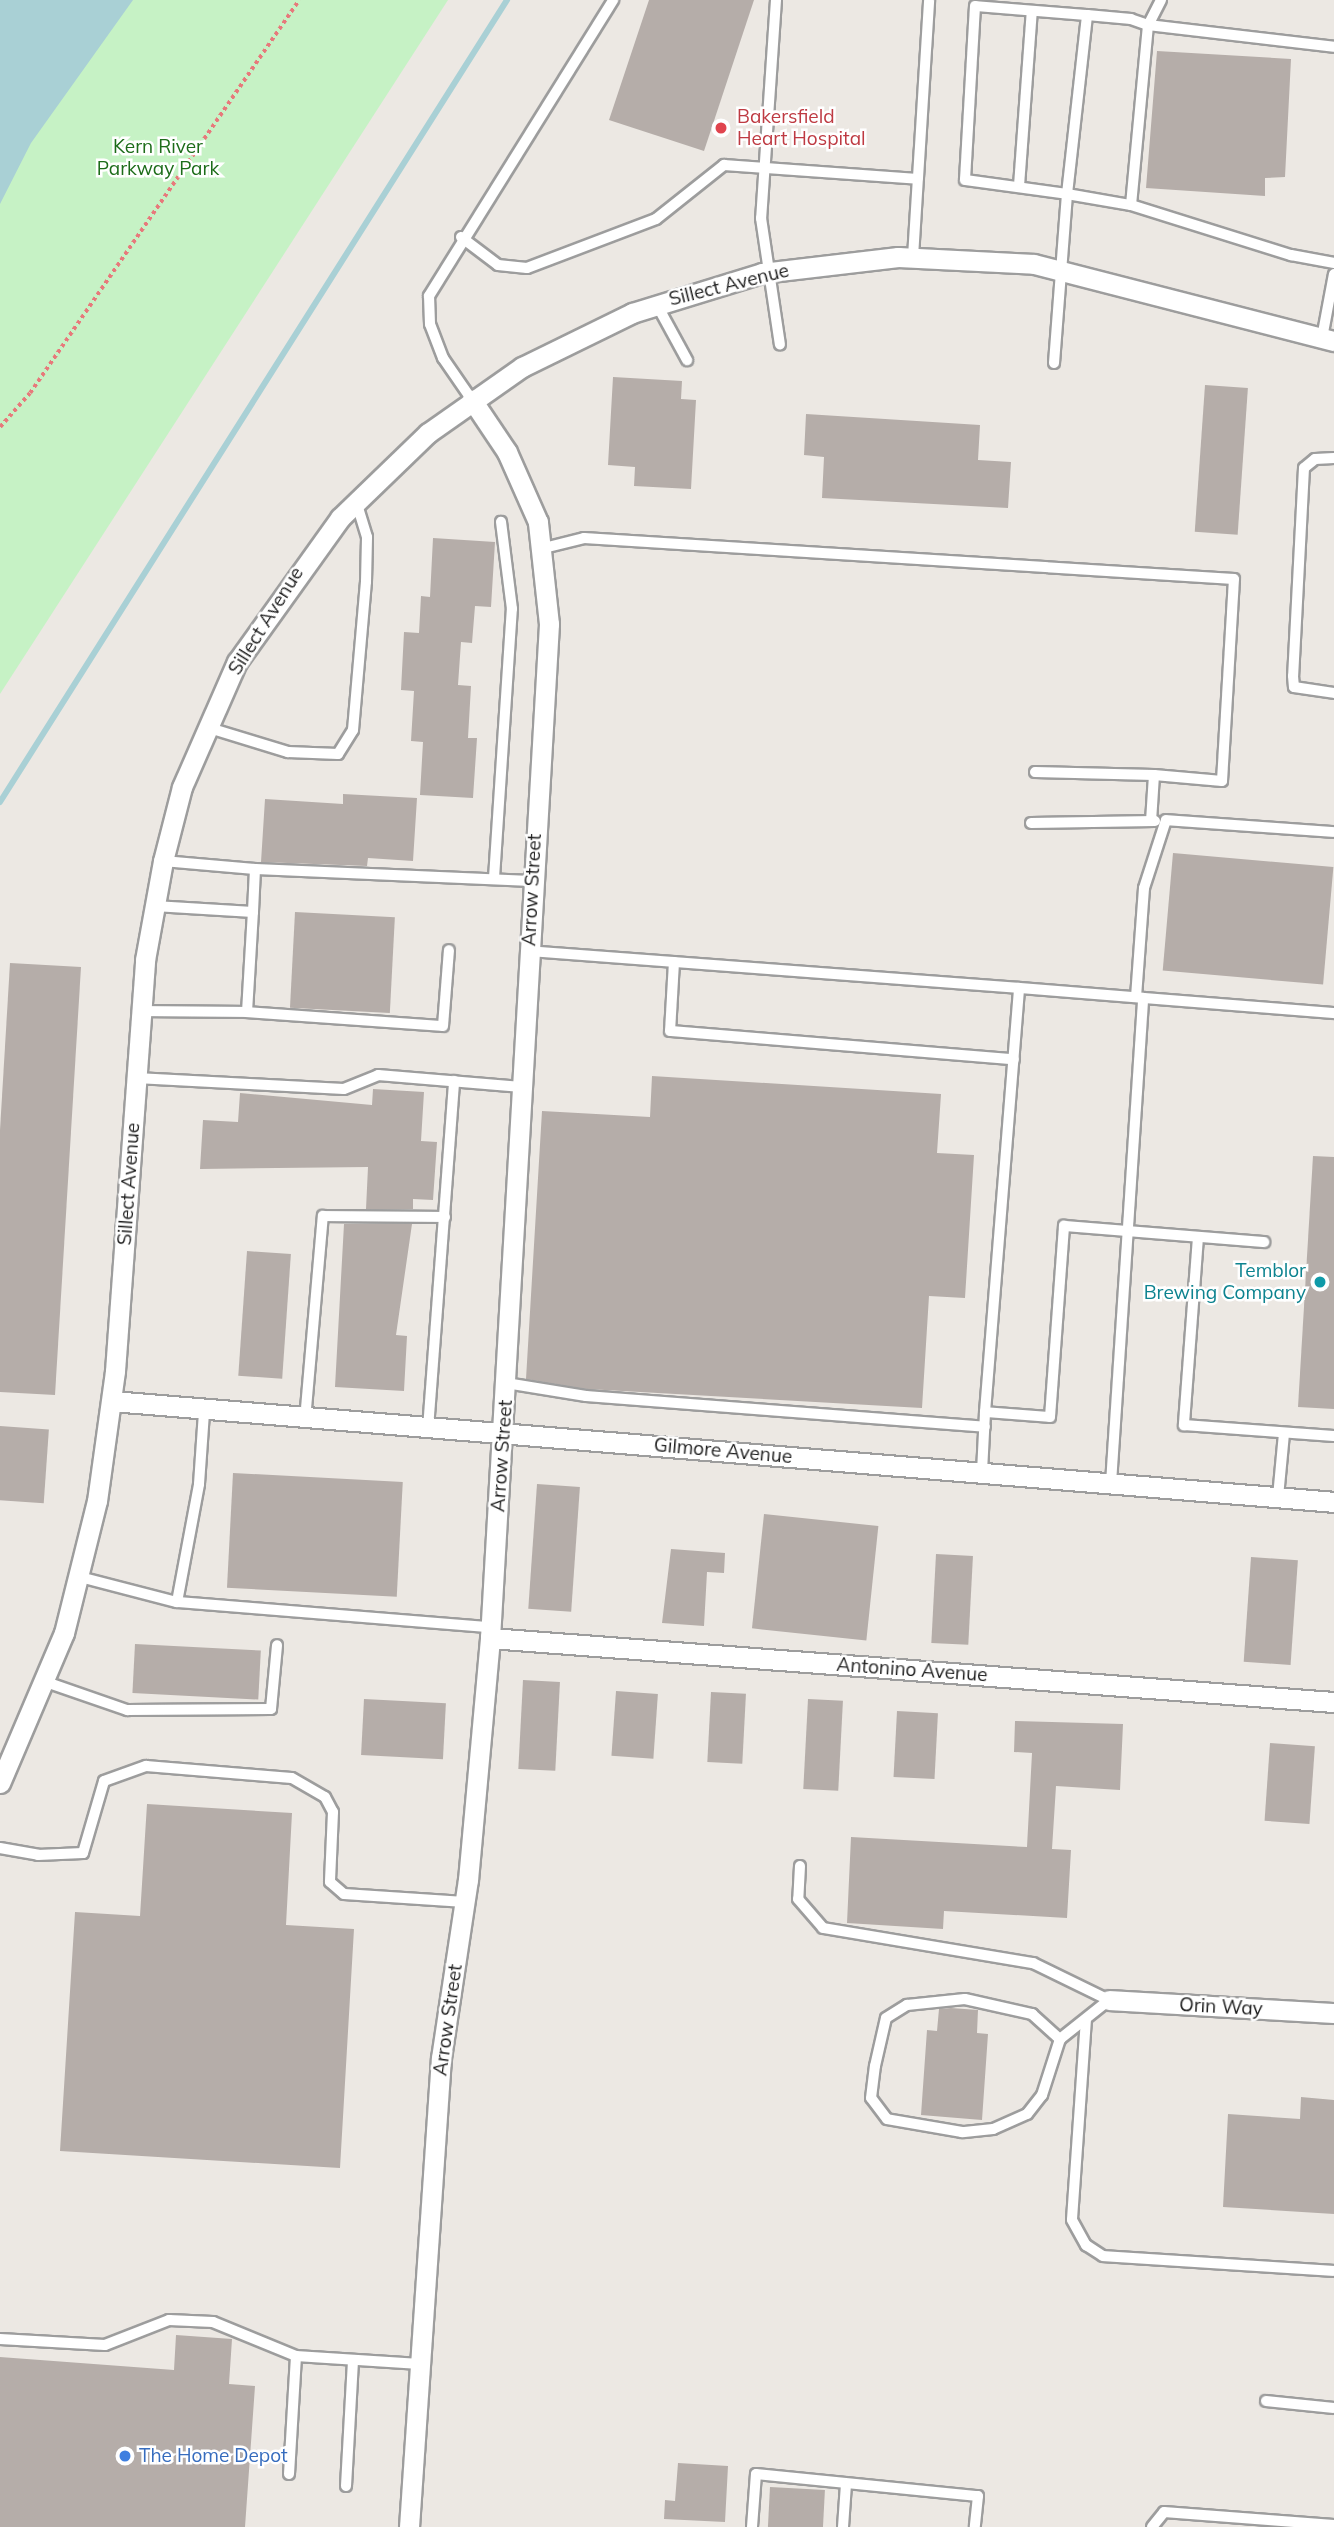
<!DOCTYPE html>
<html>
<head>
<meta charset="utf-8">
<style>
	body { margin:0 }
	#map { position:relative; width:1334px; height:2527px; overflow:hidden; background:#ece8e3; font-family:Mulish,sans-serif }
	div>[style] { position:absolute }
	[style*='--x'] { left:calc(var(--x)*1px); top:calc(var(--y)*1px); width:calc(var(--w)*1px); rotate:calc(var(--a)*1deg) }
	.park>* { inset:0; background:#c6f2c5 }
	.water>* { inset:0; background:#a9d0d5 }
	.stream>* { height:6px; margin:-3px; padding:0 3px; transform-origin:3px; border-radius:3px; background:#a9d0d5 }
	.building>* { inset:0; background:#b5ada9; transform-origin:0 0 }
	.path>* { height:3.5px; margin-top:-1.75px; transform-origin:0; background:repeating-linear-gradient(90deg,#e7797b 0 3.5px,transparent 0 7px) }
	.roads { filter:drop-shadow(2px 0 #9d9d9d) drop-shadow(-2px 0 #9d9d9d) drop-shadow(0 2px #9d9d9d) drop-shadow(0 -2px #9d9d9d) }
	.lane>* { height:10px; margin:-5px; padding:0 5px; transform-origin:5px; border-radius:5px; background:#fff }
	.street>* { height:19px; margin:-9.5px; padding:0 9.5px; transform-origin:9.5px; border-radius:9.5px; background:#fff }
	.dots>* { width:19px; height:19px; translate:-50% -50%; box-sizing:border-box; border:4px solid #fff; border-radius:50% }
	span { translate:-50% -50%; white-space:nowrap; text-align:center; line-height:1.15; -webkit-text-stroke:5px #fff; paint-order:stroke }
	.health-label { font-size:19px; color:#be3a42 }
	.left { translate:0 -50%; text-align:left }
	.park-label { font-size:19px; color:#1c6c19 }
	.street-label { font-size:19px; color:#1c1c1c }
	.culture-label { font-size:19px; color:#0d838f }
	.right { translate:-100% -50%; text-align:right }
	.shop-label { font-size:19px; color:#366cbe }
</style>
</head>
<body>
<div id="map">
	<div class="park">
		<div style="clip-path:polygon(0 0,448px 0,0 694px)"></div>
	</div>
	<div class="water">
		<div style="clip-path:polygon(0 0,133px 0,31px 143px,0 204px)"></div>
	</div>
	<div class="stream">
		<div style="--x:0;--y:802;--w:949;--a:-57.7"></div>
	</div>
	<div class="building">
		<div style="clip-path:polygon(649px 0,754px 0,704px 151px,609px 120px)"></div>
		<div style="clip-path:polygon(1157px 51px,1291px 59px,1285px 177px,1265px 178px,1265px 196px,1146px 188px)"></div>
		<div style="clip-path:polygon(613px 377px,682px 381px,681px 399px,696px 400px,691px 489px,634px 486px,635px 467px,608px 465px)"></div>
		<div style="left:1205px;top:385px;width:43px;height:147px;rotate:4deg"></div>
		<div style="clip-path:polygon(806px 414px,980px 425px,978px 460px,1011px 462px,1008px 508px,822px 498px,824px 457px,804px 455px)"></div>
		<div style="clip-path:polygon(433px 538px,495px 542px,491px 607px,475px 606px,472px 643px,461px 642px,458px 685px,471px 686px,468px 738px,477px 738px,473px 798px,420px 795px,423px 742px,411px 741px,414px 691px,401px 690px,404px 632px,419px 633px,421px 596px,430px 597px)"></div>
		<div style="clip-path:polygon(343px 794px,417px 798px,413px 861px,368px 858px,367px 866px,261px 862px,265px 799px,343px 804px)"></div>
		<div style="left:1173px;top:853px;width:161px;height:118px;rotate:5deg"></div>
		<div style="left:295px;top:912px;width:100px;height:96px;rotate:3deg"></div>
		<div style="clip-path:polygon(10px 963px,81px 967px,55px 1395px,0 1392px,0 1130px)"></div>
		<div style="clip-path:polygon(652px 1076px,941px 1094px,937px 1153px,974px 1155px,965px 1298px,929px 1296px,922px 1408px,587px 1389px,526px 1379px,542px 1111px,650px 1117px)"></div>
		<div style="clip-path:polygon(373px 1089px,424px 1092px,421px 1141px,437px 1142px,433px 1200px,413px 1199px,413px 1209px,366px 1209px,368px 1167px,200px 1169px,203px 1120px,238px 1122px,240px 1093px,372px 1105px)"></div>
		<div style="clip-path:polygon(1313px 1156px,1334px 1157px,1334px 1409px,1298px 1407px)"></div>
		<div style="clip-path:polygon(344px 1224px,412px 1224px,396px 1335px,407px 1336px,404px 1391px,335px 1387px)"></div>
		<div style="left:247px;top:1251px;width:44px;height:125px;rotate:4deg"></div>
		<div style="left:0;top:1426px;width:49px;height:74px;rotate:4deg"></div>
		<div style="left:233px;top:1473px;width:170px;height:115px;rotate:3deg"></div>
		<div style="left:537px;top:1484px;width:43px;height:125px;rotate:4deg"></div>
		<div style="left:764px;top:1514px;width:115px;height:115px;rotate:6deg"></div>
		<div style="clip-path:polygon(671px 1549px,725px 1553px,724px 1573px,707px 1572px,704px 1626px,662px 1623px)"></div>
		<div style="left:936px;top:1554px;width:37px;height:89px;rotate:3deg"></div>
		<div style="left:1251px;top:1557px;width:47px;height:105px;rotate:4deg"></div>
		<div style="left:135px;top:1644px;width:126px;height:49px;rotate:3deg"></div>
		<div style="left:523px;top:1680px;width:37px;height:89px;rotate:3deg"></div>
		<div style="left:616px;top:1691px;width:42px;height:65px;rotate:4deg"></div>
		<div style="left:711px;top:1692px;width:35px;height:70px;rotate:3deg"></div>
		<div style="left:364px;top:1699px;width:82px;height:56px;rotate:3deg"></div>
		<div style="left:808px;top:1699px;width:35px;height:90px;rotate:3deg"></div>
		<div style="left:897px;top:1711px;width:41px;height:66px;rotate:3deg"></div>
		<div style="clip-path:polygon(1015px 1721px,1123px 1724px,1120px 1790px,1056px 1786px,1052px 1849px,1071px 1850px,1067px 1918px,944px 1911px,943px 1929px,847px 1923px,851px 1837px,1027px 1847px,1032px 1753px,1014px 1752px)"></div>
		<div style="left:1270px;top:1743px;width:45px;height:78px;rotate:4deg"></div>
		<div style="clip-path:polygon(147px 1804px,292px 1813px,286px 1925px,354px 1929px,340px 2168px,60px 2151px,75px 1912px,140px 1916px)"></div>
		<div style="clip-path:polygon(951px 2008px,978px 2010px,977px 2033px,988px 2034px,982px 2120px,921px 2115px,927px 2030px,937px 2031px,939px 2009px)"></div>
		<div style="clip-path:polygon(1301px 2097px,1334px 2100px,1334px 2214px,1223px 2207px,1228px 2114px,1300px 2119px)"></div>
		<div style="clip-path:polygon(176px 2335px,232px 2339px,229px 2384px,255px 2386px,245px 2527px,0 2527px,0 2357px,174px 2370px)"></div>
		<div style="clip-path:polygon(678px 2463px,728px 2466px,725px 2522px,664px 2519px,665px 2500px,675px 2501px)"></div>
		<div style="left:770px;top:2487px;width:55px;height:40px;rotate:3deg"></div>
	</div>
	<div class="path">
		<div style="--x:0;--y:427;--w:45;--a:-48.6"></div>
		<div style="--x:30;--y:393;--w:476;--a:-55.6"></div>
	</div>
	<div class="roads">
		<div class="lane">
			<div style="--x:776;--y:0;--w:219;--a:93.9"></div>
			<div style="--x:761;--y:218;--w:128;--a:81.5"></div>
			<div style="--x:1161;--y:0;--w:28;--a:117"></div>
			<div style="--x:1148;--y:25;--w:187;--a:6.7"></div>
			<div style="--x:1019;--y:186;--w:175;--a:-85.8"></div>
			<div style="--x:1131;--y:205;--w:168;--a:17.4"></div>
			<div style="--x:1291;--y:255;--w:44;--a:10.5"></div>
			<div style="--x:461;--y:237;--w:46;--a:37.1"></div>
			<div style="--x:498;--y:265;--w:29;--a:6"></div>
			<div style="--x:527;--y:268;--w:138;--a:-20.8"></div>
			<div style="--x:656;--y:219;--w:87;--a:-38.5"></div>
			<div style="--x:724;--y:165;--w:194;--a:4.1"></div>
			<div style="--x:913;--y:257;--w:257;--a:-86.4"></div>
			<div style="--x:657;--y:305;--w:63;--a:61.4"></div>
			<div style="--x:1322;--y:338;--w:65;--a:-79.4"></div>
			<div style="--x:1054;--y:363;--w:169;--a:-85.6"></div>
			<div style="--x:1067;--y:194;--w:65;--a:9.8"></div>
			<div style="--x:1131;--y:205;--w:181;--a:-84.6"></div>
			<div style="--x:1148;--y:25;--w:18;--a:-161"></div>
			<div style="--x:1131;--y:19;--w:44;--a:-174.8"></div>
			<div style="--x:1087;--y:15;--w:112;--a:-175.4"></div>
			<div style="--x:975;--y:6;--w:174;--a:93.3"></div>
			<div style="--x:965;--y:180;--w:103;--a:7.8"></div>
			<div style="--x:1067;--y:194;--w:180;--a:-83.6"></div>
			<div style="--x:472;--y:400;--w:51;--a:-124.6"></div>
			<div style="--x:443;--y:358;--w:36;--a:-111"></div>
			<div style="--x:430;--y:324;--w:28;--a:-92"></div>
			<div style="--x:429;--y:296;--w:349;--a:-58.1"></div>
			<div style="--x:1334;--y:458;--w:19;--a:177"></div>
			<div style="--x:1315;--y:459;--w:14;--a:141"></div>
			<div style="--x:1304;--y:468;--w:208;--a:93"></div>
			<div style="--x:1293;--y:676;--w:11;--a:85"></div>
			<div style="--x:1294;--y:687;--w:40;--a:8.5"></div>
			<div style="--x:544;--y:548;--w:41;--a:-14"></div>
			<div style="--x:584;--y:538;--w:651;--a:3.61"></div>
			<div style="--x:1234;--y:579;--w:202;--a:93.4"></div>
			<div style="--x:1222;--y:781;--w:68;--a:-175"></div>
			<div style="--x:1154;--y:775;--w:46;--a:93.7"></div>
			<div style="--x:206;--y:727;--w:86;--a:17"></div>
			<div style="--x:288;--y:752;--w:50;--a:2.3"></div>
			<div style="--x:338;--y:754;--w:28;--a:-58"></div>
			<div style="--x:353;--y:730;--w:149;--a:-85"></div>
			<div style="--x:366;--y:582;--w:45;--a:-88.7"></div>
			<div style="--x:367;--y:537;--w:37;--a:-107"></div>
			<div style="--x:1035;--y:772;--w:119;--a:1.4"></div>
			<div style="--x:1031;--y:823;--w:124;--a:-0.9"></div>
			<div style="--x:163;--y:861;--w:92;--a:5"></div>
			<div style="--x:255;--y:869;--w:43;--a:92.7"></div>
			<div style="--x:255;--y:869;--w:277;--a:2.5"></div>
			<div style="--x:494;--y:878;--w:270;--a:-86.2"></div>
			<div style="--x:512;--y:609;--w:88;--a:-97.2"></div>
			<div style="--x:528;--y:951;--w:492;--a:4.3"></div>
			<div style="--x:674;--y:962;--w:69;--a:93.3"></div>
			<div style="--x:670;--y:1031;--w:345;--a:4.7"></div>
			<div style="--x:1136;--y:997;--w:109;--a:-85.8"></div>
			<div style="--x:1144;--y:888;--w:71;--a:-72.1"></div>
			<div style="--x:1166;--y:820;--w:168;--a:4.1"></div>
			<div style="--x:141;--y:1011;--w:106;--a:0.5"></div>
			<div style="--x:247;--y:1012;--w:100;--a:-86.6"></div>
			<div style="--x:253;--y:912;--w:99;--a:-176.5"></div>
			<div style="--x:247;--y:1012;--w:196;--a:4.1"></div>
			<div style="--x:443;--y:1026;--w:76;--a:-85.5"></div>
			<div style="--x:136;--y:1078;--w:208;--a:3"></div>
			<div style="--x:344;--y:1089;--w:37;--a:-22"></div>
			<div style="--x:378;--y:1075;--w:144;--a:4.8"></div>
			<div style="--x:1198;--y:1237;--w:189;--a:94.3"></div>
			<div style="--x:1184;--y:1425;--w:150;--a:4.2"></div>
			<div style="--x:506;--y:1383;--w:81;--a:9.2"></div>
			<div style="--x:586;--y:1396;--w:400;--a:4.4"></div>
			<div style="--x:985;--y:1412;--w:425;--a:-85.4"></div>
			<div style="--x:1019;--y:988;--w:124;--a:4.6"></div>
			<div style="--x:305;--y:1420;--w:205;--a:-85"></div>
			<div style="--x:323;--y:1216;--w:122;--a:0.5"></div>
			<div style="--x:428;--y:1429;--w:349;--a:-85.7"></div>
			<div style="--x:982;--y:1472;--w:60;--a:-87.1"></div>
			<div style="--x:985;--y:1412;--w:65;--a:4.4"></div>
			<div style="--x:1050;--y:1417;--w:192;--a:-85.8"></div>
			<div style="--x:1064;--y:1226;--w:201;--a:4.6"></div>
			<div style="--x:1111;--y:1483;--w:486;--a:-86.2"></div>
			<div style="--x:1143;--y:998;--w:192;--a:4.5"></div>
			<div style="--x:1278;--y:1497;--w:64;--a:-84.6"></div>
			<div style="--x:80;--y:1577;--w:100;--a:14.5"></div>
			<div style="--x:177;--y:1602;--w:315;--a:4.6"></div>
			<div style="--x:177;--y:1602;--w:120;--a:-79.4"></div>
			<div style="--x:199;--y:1484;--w:72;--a:-86"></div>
			<div style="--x:46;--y:1682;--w:86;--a:19.1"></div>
			<div style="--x:127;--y:1710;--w:144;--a:-0.4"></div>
			<div style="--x:271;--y:1709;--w:64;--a:-84.6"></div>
			<div style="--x:0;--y:1848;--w:39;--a:10"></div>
			<div style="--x:38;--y:1855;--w:45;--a:-2.5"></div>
			<div style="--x:83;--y:1853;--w:75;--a:-73.7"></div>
			<div style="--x:104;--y:1781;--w:45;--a:-19.7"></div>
			<div style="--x:146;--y:1766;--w:146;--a:4.7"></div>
			<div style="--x:292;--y:1778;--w:38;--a:30"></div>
			<div style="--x:325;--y:1797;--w:17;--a:62"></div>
			<div style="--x:333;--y:1812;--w:70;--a:92.5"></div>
			<div style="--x:330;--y:1882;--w:18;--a:41"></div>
			<div style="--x:344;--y:1894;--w:121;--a:3.8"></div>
			<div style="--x:800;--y:1866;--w:33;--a:93"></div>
			<div style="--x:798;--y:1899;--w:38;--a:49"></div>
			<div style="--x:823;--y:1928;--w:213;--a:9.5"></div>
			<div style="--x:1033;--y:1963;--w:85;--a:26"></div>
			<div style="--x:1109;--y:2000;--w:63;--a:141.5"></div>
			<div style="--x:1060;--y:2039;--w:59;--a:107.8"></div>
			<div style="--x:1042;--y:2095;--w:24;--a:128"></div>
			<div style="--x:1027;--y:2114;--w:37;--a:156"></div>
			<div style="--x:993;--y:2129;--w:31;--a:174"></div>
			<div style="--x:962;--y:2132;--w:76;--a:-170.2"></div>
			<div style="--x:887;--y:2119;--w:26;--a:-127"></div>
			<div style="--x:871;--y:2098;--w:32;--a:-83"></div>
			<div style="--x:875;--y:2066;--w:49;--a:-77.1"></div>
			<div style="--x:886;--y:2018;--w:25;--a:-32"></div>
			<div style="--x:907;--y:2005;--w:58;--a:-5.9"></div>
			<div style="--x:965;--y:1999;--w:69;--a:12.6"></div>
			<div style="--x:1032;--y:2014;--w:38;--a:42"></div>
			<div style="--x:1086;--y:2019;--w:201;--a:94"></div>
			<div style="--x:1072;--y:2220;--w:29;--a:61"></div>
			<div style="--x:1086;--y:2245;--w:20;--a:33"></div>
			<div style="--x:1103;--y:2256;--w:231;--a:3.7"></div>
			<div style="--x:0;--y:2339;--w:105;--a:3.3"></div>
			<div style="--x:105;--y:2345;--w:69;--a:-21.3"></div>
			<div style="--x:169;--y:2320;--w:44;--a:2.6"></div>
			<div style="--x:213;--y:2322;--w:90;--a:22.3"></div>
			<div style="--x:296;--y:2356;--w:124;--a:3.7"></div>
			<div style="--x:1266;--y:2401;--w:68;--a:5.9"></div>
			<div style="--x:289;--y:2474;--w:118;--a:-86.6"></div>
			<div style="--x:346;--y:2486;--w:126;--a:-86.8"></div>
			<div style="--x:752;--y:2527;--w:53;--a:-85.7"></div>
			<div style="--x:756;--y:2474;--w:223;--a:5.7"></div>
			<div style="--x:978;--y:2496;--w:31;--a:96"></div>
			<div style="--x:843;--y:2527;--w:43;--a:-86"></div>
			<div style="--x:1152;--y:2527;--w:19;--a:-51"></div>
			<div style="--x:1164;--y:2512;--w:170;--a:4.4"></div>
		</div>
		<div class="street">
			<div style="--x:112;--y:1401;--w:1226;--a:4.72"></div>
			<div style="--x:490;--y:1638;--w:846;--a:4.34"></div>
			<div style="--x:0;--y:1783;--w:163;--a:-66.9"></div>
			<div style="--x:64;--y:1633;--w:136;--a:-76"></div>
			<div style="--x:97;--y:1501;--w:131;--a:-82.1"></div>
			<div style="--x:115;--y:1371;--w:412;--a:-85.8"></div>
			<div style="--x:145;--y:960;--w:101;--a:-79.7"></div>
			<div style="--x:163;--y:861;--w:76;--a:-75.6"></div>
			<div style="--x:182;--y:787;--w:137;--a:-66.3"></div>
			<div style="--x:237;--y:662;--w:177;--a:-54.4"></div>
			<div style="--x:340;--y:518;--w:122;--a:-44"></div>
			<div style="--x:428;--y:433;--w:115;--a:-35.1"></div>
			<div style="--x:522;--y:367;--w:123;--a:-26.1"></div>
			<div style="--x:632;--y:313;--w:136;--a:-17.1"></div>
			<div style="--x:762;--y:273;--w:137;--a:-6.7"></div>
			<div style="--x:898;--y:257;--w:136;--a:2.9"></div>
			<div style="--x:1034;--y:264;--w:310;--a:14.4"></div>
			<div style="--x:1109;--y:2000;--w:225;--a:3.3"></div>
			<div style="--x:409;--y:2527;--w:470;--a:-86.1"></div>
			<div style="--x:441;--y:2058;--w:180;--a:-81.4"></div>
			<div style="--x:468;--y:1880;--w:243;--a:-84.8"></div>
			<div style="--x:490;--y:1638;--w:1016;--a:-86.67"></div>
			<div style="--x:549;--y:624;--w:103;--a:-96.2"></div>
			<div style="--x:538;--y:522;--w:77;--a:-113.9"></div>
			<div style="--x:507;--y:452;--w:63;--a:-123.9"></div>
		</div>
	</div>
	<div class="dots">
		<div style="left:721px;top:128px;background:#e0444e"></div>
		<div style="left:1320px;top:1282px;background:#0f9aa8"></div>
		<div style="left:125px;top:2456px;background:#3f7fe0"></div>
	</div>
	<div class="health-label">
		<span class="left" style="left:737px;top:128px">Bakersfield<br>Heart Hospital</span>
	</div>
	<div class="park-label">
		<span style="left:158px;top:158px">Kern River<br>Parkway Park</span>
	</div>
	<div class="street-label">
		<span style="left:729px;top:285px;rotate:-14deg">Sillect Avenue</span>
		<span style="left:266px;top:621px;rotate:-58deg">Sillect Avenue</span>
		<span style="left:532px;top:890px;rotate:-87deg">Arrow Street</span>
		<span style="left:129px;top:1184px;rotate:-86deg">Sillect Avenue</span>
		<span style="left:723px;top:1451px;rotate:5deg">Gilmore Avenue</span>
		<span style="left:502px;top:1456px;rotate:-86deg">Arrow Street</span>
		<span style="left:912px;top:1670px;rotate:4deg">Antonino Avenue</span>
		<span style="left:1221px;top:2007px;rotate:3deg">Orin Way</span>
		<span style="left:448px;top:2020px;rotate:-82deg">Arrow Street</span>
	</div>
	<div class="culture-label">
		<span class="right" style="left:1306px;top:1282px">Temblor<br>Brewing Company</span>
	</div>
	<div class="shop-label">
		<span class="left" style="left:139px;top:2456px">The Home Depot</span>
	</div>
</div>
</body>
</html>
